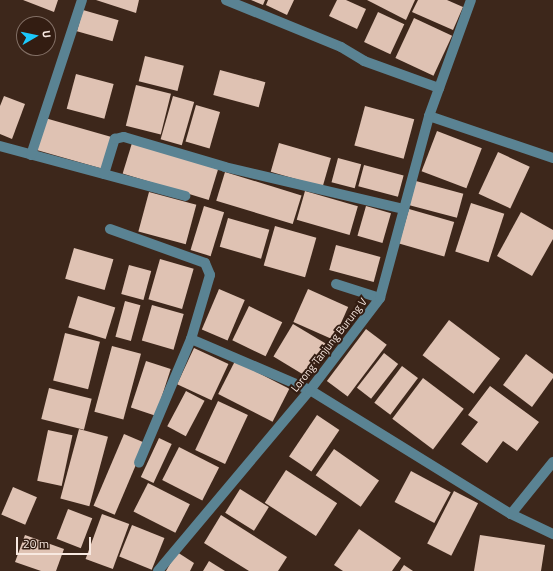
<!DOCTYPE html>
<html>
<head>
<meta charset="utf-8">
<style>
	body { margin:0 }
	#map { position:relative; width:553px; height:571px; overflow:hidden; background:#3d271b; font-family:"Titillium Web",sans-serif }
	div>[style] { position:absolute }
	[style*='--x'] { left:calc(var(--x)*1px); top:calc(var(--y)*1px); width:calc(var(--w)*1px); rotate:calc(var(--a)*1deg) }
	.building>* { inset:0; background:#dfc2b3; transform-origin:0 0 }
	.minor>* { height:10px; margin:-5px; padding:0 5px; transform-origin:5px; border-radius:5px; background:#5a8393 }
	span { translate:-50% -50%; white-space:nowrap; text-align:center; line-height:1.15; -webkit-text-stroke:4px #331d12; paint-order:stroke }
	.street-label { font-size:11px; color:#f8e9e1 }
	.north { position:absolute; left:16px; top:16px; width:40px; height:40px; box-sizing:border-box; background:#331d12; border:1px solid #826f65; border-radius:50%; rotate:81deg; font-size:11px; font-weight:700; line-height:16px; text-align:center; color:#f8e9e1 }
	.north::after { content:''; display:block; margin:auto; width:14px; height:18px; background:#1cc9fc; clip-path:polygon(50% 0,100% 100%,50% 72%,0 100%) }
	.scale { position:absolute; left:16px; top:537px; width:75px; height:18px; box-sizing:border-box; border:2px solid #f8e9e1; border-top:0; padding-left:5px; font-size:12px; line-height:14px; white-space:nowrap; color:#f8e9e1; -webkit-text-stroke:3px #331d12; paint-order:stroke }
</style>
</head>
<body>
<div id="map">
	<div class="building">
		<div style="clip-path:polygon(23px 0,58px 0,54px 12px)"></div>
		<div style="clip-path:polygon(96px 0,139px 0,136px 13px)"></div>
		<div style="clip-path:polygon(251px 0,265px 0,263px 5px)"></div>
		<div style="clip-path:polygon(268px 0,294px 0,287px 15px,266px 5px)"></div>
		<div style="clip-path:polygon(337px 0,346px 0,366px 9px,357px 29px,329px 16px)"></div>
		<div style="clip-path:polygon(367px 0,415px 0,406px 20px)"></div>
		<div style="clip-path:polygon(418px 0,447px 0,463px 7px,453px 30px,412px 12px)"></div>
		<div style="left:83px;top:10px;width:37px;height:22px;rotate:16deg"></div>
		<div style="left:378px;top:12px;width:29px;height:33px;rotate:25deg"></div>
		<div style="left:414px;top:18px;width:42px;height:44px;rotate:25deg"></div>
		<div style="left:145px;top:56px;width:40px;height:26px;rotate:14deg"></div>
		<div style="left:220px;top:70px;width:47px;height:26px;rotate:15deg"></div>
		<div style="left:76px;top:74px;width:39px;height:36px;rotate:15deg"></div>
		<div style="left:136px;top:85px;width:36px;height:42px;rotate:14deg"></div>
		<div style="clip-path:polygon(4px 96px,25px 104px,12px 139px,0 134px,0 106px)"></div>
		<div style="left:173px;top:96px;width:22px;height:45px;rotate:16deg"></div>
		<div style="left:196px;top:105px;width:25px;height:38px;rotate:16deg"></div>
		<div style="left:365px;top:106px;width:51px;height:41px;rotate:15deg"></div>
		<div style="left:45px;top:118px;width:71px;height:33px;rotate:16deg"></div>
		<div style="left:437px;top:131px;width:48px;height:43px;rotate:21deg"></div>
		<div style="left:132px;top:143px;width:90px;height:32px;rotate:17deg"></div>
		<div style="left:279px;top:143px;width:54px;height:30px;rotate:16deg"></div>
		<div style="left:498px;top:152px;width:35px;height:46px;rotate:25deg"></div>
		<div style="left:338px;top:158px;width:24px;height:25px;rotate:15deg"></div>
		<div style="left:364px;top:165px;width:41px;height:22px;rotate:15deg"></div>
		<div style="left:225px;top:172px;width:80px;height:30px;rotate:17deg"></div>
		<div style="left:416px;top:181px;width:49px;height:25px;rotate:15deg"></div>
		<div style="left:305px;top:191px;width:55px;height:30px;rotate:16deg"></div>
		<div style="left:149px;top:192px;width:49px;height:41px;rotate:15deg"></div>
		<div style="left:471px;top:203px;width:35px;height:51px;rotate:18deg"></div>
		<div style="left:204px;top:206px;width:21px;height:46px;rotate:17deg"></div>
		<div style="left:366px;top:206px;width:26px;height:31px;rotate:16deg"></div>
		<div style="left:409px;top:209px;width:47px;height:36px;rotate:16deg"></div>
		<div style="clip-path:polygon(521px 212px,553px 230px,553px 239px,532px 276px,497px 256px)"></div>
		<div style="left:228px;top:218px;width:43px;height:30px;rotate:16deg"></div>
		<div style="left:275px;top:226px;width:43px;height:41px;rotate:16deg"></div>
		<div style="left:336px;top:245px;width:46px;height:26px;rotate:15deg"></div>
		<div style="left:74px;top:248px;width:41px;height:32px;rotate:16deg"></div>
		<div style="left:160px;top:259px;width:35px;height:42px;rotate:16deg"></div>
		<div style="left:129px;top:265px;width:23px;height:30px;rotate:15deg"></div>
		<div style="left:219px;top:289px;width:28px;height:44px;rotate:23deg"></div>
		<div style="left:308px;top:289px;width:44px;height:36px;rotate:24deg"></div>
		<div style="left:78px;top:296px;width:39px;height:33px;rotate:17deg"></div>
		<div style="left:125px;top:301px;width:16px;height:37px;rotate:15deg"></div>
		<div style="left:152px;top:305px;width:33px;height:37px;rotate:16deg"></div>
		<div style="left:249px;top:306px;width:37px;height:38px;rotate:26deg"></div>
		<div style="left:449px;top:320px;width:64px;height:44px;rotate:37deg"></div>
		<div style="left:293px;top:324px;width:39px;height:38px;rotate:31deg"></div>
		<div style="left:366px;top:329px;width:26px;height:65px;rotate:37deg"></div>
		<div style="left:65px;top:333px;width:36px;height:49px;rotate:14deg"></div>
		<div style="left:112px;top:346px;width:30px;height:68px;rotate:15deg"></div>
		<div style="left:194px;top:348px;width:38px;height:40px;rotate:25deg"></div>
		<div style="left:384px;top:353px;width:18px;height:44px;rotate:38deg"></div>
		<div style="clip-path:polygon(526px 354px,553px 374px,553px 378px,532px 407px,503px 385px)"></div>
		<div style="left:146px;top:361px;width:26px;height:49px;rotate:18deg"></div>
		<div style="left:235px;top:361px;width:61px;height:37px;rotate:27deg"></div>
		<div style="left:402px;top:366px;width:20px;height:46px;rotate:37deg"></div>
		<div style="left:423px;top:378px;width:51px;height:51px;rotate:37deg"></div>
		<div style="clip-path:polygon(490px 386px,539px 422px,517px 451px,503px 441px,487px 463px,461px 444px,478px 422px,468px 415px)"></div>
		<div style="left:49px;top:388px;width:44px;height:32px;rotate:14deg"></div>
		<div style="left:186px;top:391px;width:21px;height:40px;rotate:28deg"></div>
		<div style="left:218px;top:401px;width:33px;height:54px;rotate:25deg"></div>
		<div style="left:317px;top:415px;width:27px;height:50px;rotate:34deg"></div>
		<div style="left:79px;top:429px;width:30px;height:72px;rotate:15deg"></div>
		<div style="left:48px;top:430px;width:25px;height:52px;rotate:12deg"></div>
		<div style="left:124px;top:434px;width:23px;height:78px;rotate:23deg"></div>
		<div style="left:159px;top:438px;width:14px;height:43px;rotate:25deg"></div>
		<div style="left:179px;top:447px;width:45px;height:37px;rotate:27deg"></div>
		<div style="left:334px;top:449px;width:55px;height:32px;rotate:35deg"></div>
		<div style="left:286px;top:470px;width:61px;height:39px;rotate:33deg"></div>
		<div style="left:411px;top:471px;width:45px;height:35px;rotate:28deg"></div>
		<div style="left:148px;top:483px;width:47px;height:32px;rotate:27deg"></div>
		<div style="left:13px;top:487px;width:26px;height:30px;rotate:23deg"></div>
		<div style="left:240px;top:489px;width:34px;height:28px;rotate:32deg"></div>
		<div style="left:454px;top:491px;width:27px;height:59px;rotate:27deg"></div>
		<div style="left:68px;top:509px;width:26px;height:32px;rotate:21deg"></div>
		<div style="left:102px;top:514px;width:29px;height:48px;rotate:20deg"></div>
		<div style="clip-path:polygon(221px 515px,287px 557px,278px 571px,249px 571px,204px 543px)"></div>
		<div style="left:132px;top:525px;width:35px;height:34px;rotate:22deg"></div>
		<div style="clip-path:polygon(359px 529px,401px 558px,392px 571px,343px 571px,334px 565px)"></div>
		<div style="clip-path:polygon(25px 535px,64px 549px,56px 571px,41px 571px,15px 562px)"></div>
		<div style="clip-path:polygon(480px 535px,545px 545px,541px 571px,474px 571px)"></div>
		<div style="clip-path:polygon(177px 552px,194px 563px,190px 571px,166px 571px)"></div>
		<div style="clip-path:polygon(209px 561px,225px 571px,203px 571px)"></div>
		<div style="clip-path:polygon(404px 565px,413px 571px,400px 571px)"></div>
	</div>
	<div class="minor">
		<div style="--x:226;--y:0;--w:124;--a:22.2"></div>
		<div style="--x:341;--y:47;--w:27;--a:31"></div>
		<div style="--x:364;--y:61;--w:80;--a:19.8"></div>
		<div style="--x:429;--y:116;--w:131;--a:18.7"></div>
		<div style="--x:0;--y:146;--w:192;--a:15.1"></div>
		<div style="--x:31;--y:155;--w:163;--a:-71.8"></div>
		<div style="--x:104;--y:174;--w:37;--a:-73"></div>
		<div style="--x:115;--y:139;--w:9;--a:-13"></div>
		<div style="--x:124;--y:137;--w:105;--a:16.5"></div>
		<div style="--x:225;--y:167;--w:184;--a:13.2"></div>
		<div style="--x:110;--y:229;--w:101;--a:19.7"></div>
		<div style="--x:205;--y:263;--w:13;--a:67"></div>
		<div style="--x:210;--y:275;--w:67;--a:106.5"></div>
		<div style="--x:191;--y:339;--w:134;--a:112.8"></div>
		<div style="--x:336;--y:284;--w:46;--a:17.7"></div>
		<div style="--x:191;--y:339;--w:129;--a:23.2"></div>
		<div style="--x:310;--y:390;--w:236;--a:31.7"></div>
		<div style="--x:511;--y:514;--w:47;--a:25.5"></div>
		<div style="--x:511;--y:514;--w:67;--a:-51.1"></div>
		<div style="--x:158;--y:571;--w:236;--a:-50"></div>
		<div style="--x:310;--y:390;--w:116;--a:-52.7"></div>
		<div style="--x:380;--y:298;--w:188;--a:-74.9"></div>
		<div style="--x:429;--y:116;--w:123;--a:-70.1"></div>
	</div>
	<div class="street-label">
		<span style="left:329px;top:345px;rotate:-52deg">Lorong Tanjung Burung V</span>
	</div>
	<div class="north">U</div>
	<div class="scale">20 m</div>
</div>
</body>
</html>
